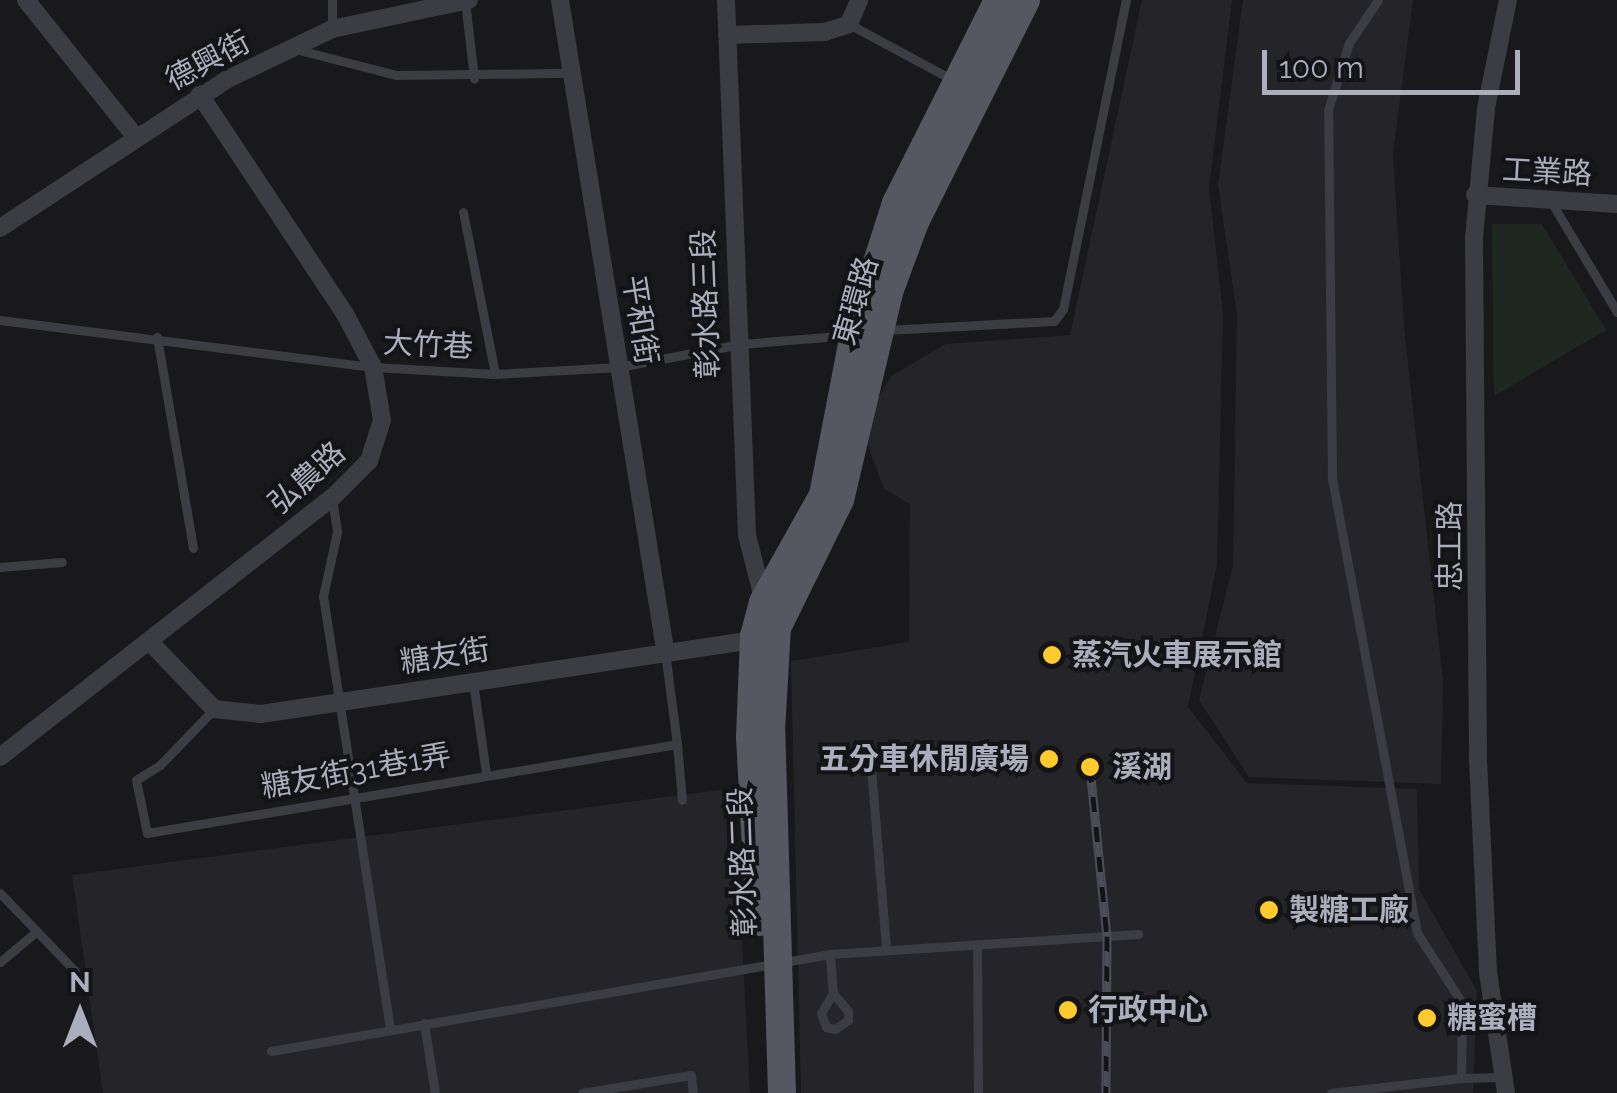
<!DOCTYPE html>
<html>
<head>
<meta charset="utf-8">
<style>
	body { margin:0 }
	#map { position:relative; width:1617px; height:1093px; overflow:hidden; background:#19191c; font-family:Raleway,"Noto Sans TC",sans-serif }
	div>[style] { position:absolute }
	[style*='--x'] { left:calc(var(--x)*1px); top:calc(var(--y)*1px); width:calc(var(--w)*1px); rotate:calc(var(--a)*1deg) }
	.built>* { inset:0; background:#252529 }
	.green>* { inset:0; background:#1e2821 }
	.service>* { height:9px; margin:-4.5px; padding:0 4.5px; transform-origin:4.5px; border-radius:4.5px; background:#3c3c43 }
	.minor>* { height:18px; margin:-9px; padding:0 9px; transform-origin:9px; border-radius:9px; background:#3c3c43 }
	.primary>* { height:28px; margin:-14px; padding:0 14px; transform-origin:14px; border-radius:14px; background:#555761 }
	.rail>* { height:9px; margin-top:-4.5px; transform-origin:0; background:repeating-linear-gradient(90deg,#141417 0 15px,#4c4e57 0 30px); box-sizing:border-box; border-block:2px solid #4c4e57 }
	.dots>* { width:28px; height:28px; translate:-50% -50%; box-sizing:border-box; border:5px solid #141417; border-radius:50% }
	span { translate:-50% -50%; white-space:nowrap; text-align:center; line-height:1.15; -webkit-text-stroke:8px #141417; paint-order:stroke }
	.street-label { font-size:30px; color:#aaaebd }
	.poi-label { font-size:30px; color:#aaaebd; font-weight:700 }
	.left { translate:0 -50%; text-align:left }
	.right { translate:-100% -50%; text-align:right }
	.north { position:absolute; left:30px; top:963px; width:100px; height:100px; -webkit-text-stroke:8px #141417; paint-order:stroke; rotate:0deg; font-size:28px; font-weight:700; line-height:40px; text-align:center; color:#aaaebd }
	.north::after { content:''; display:block; margin:auto; width:35px; height:45px; background:#aaaebd; clip-path:polygon(50% 0,100% 100%,50% 72%,0 100%) }
	.scale { position:absolute; left:1262px; top:50px; width:258px; height:45px; box-sizing:border-box; border:5px solid #aaaebd; border-top:0; padding-left:12px; font-size:30px; line-height:35px; white-space:nowrap; color:#aaaebd; -webkit-text-stroke:8px #141417; paint-order:stroke }
</style>
</head>
<body>
<div id="map">
	<div class="built">
		<div style="clip-path:polygon(1142px 0,1232px 0,1209px 188px,1223px 313px,1217px 564px,1188px 707px,1247px 783px,1417px 789px,1419px 889px,1477px 991px,1473px 1093px,801px 1093px,791px 661px,909px 642px,910px 504px,884px 489px,875px 465px,868px 445px,875px 404px,891px 376px,946px 344px,1070px 335px)"></div>
		<div style="clip-path:polygon(1243px 0,1413px 0,1393px 154px,1404px 327px,1443px 681px,1441px 784px,1249px 777px,1199px 700px,1233px 566px,1237px 315px,1218px 185px)"></div>
		<div style="clip-path:polygon(734px 788px,750px 1093px,103px 1093px,72px 875px)"></div>
	</div>
	<div class="green">
		<div style="clip-path:polygon(1492px 224px,1542px 224px,1606px 330px,1494px 396px)"></div>
	</div>
	<div class="service">
		<div style="--x:465;--y:2;--w:77;--a:83.2"></div>
		<div style="--x:849;--y:24;--w:118;--a:28.3"></div>
		<div style="--x:332;--y:29;--w:29;--a:-90"></div>
		<div style="--x:295;--y:49;--w:104;--a:14.4"></div>
		<div style="--x:396;--y:75;--w:175;--a:-0.7"></div>
		<div style="--x:1550;--y:200;--w:131;--a:59.1"></div>
		<div style="--x:463;--y:212;--w:165;--a:78.8"></div>
		<div style="--x:0;--y:320;--w:376;--a:7.2"></div>
		<div style="--x:373;--y:367;--w:122;--a:3.3"></div>
		<div style="--x:495;--y:374;--w:124;--a:-3.2"></div>
		<div style="--x:619;--y:367;--w:124;--a:-10.7"></div>
		<div style="--x:741;--y:344;--w:110;--a:-4.7"></div>
		<div style="--x:886;--y:330;--w:168;--a:-3.1"></div>
		<div style="--x:1054;--y:321;--w:15;--a:-53"></div>
		<div style="--x:1063;--y:309;--w:315;--a:-78.5"></div>
		<div style="--x:157;--y:337;--w:214;--a:80.3"></div>
		<div style="--x:332;--y:499;--w:33;--a:81"></div>
		<div style="--x:337;--y:532;--w:66;--a:102.3"></div>
		<div style="--x:323;--y:596;--w:438;--a:81.2"></div>
		<div style="--x:0;--y:567;--w:62;--a:-4.6"></div>
		<div style="--x:665;--y:652;--w:93;--a:82.6"></div>
		<div style="--x:473;--y:682;--w:92;--a:81.9"></div>
		<div style="--x:214;--y:709;--w:78;--a:134"></div>
		<div style="--x:160;--y:765;--w:28;--a:148"></div>
		<div style="--x:136;--y:780;--w:54;--a:78.3"></div>
		<div style="--x:147;--y:833;--w:537;--a:-9.53"></div>
		<div style="--x:677;--y:744;--w:56;--a:84.9"></div>
		<div style="--x:870;--y:757;--w:192;--a:85.2"></div>
		<div style="--x:0;--y:893;--w:108;--a:46.1"></div>
		<div style="--x:977;--y:944;--w:149;--a:89.6"></div>
		<div style="--x:830;--y:954;--w:39;--a:86"></div>
		<div style="--x:833;--y:993;--w:23;--a:121"></div>
		<div style="--x:821;--y:1013;--w:15;--a:70"></div>
		<div style="--x:826;--y:1027;--w:9;--a:13"></div>
		<div style="--x:835;--y:1029;--w:16;--a:-35"></div>
		<div style="--x:848;--y:1020;--w:9;--a:-90"></div>
		<div style="--x:848;--y:1011;--w:23;--a:-130"></div>
		<div style="--x:0;--y:962;--w:48;--a:-40"></div>
		<div style="--x:424;--y:1023;--w:71;--a:81.1"></div>
		<div style="--x:271;--y:1051;--w:567;--a:-9.84"></div>
		<div style="--x:830;--y:954;--w:309;--a:-3.7"></div>
		<div style="--x:1461;--y:1078;--w:42;--a:-1.4"></div>
		<div style="--x:582;--y:1093;--w:110;--a:-9.4"></div>
		<div style="--x:691;--y:1075;--w:18;--a:84"></div>
		<div style="--x:1331;--y:1093;--w:131;--a:-6.6"></div>
		<div style="--x:1461;--y:1078;--w:75;--a:-89.2"></div>
		<div style="--x:1462;--y:1003;--w:83;--a:-122.7"></div>
		<div style="--x:1417;--y:933;--w:464;--a:-100.6"></div>
		<div style="--x:1332;--y:477;--w:367;--a:-90.6"></div>
		<div style="--x:1328;--y:110;--w:70;--a:-72.6"></div>
		<div style="--x:1349;--y:43;--w:52;--a:-56"></div>
	</div>
	<div class="minor">
		<div style="--x:26;--y:0;--w:173;--a:51.3"></div>
		<div style="--x:560;--y:0;--w:657;--a:80.81"></div>
		<div style="--x:726;--y:0;--w:535;--a:87.75"></div>
		<div style="--x:747;--y:535;--w:73;--a:75.8"></div>
		<div style="--x:727;--y:35;--w:98;--a:-1.8"></div>
		<div style="--x:825;--y:32;--w:25;--a:-18"></div>
		<div style="--x:849;--y:24;--w:26;--a:-67"></div>
		<div style="--x:1475;--y:195;--w:142;--a:3.6"></div>
		<div style="--x:0;--y:228;--w:270;--a:-33.2"></div>
		<div style="--x:226;--y:80;--w:118;--a:-25.7"></div>
		<div style="--x:332;--y:29;--w:140;--a:-12"></div>
		<div style="--x:151;--y:643;--w:91;--a:46.3"></div>
		<div style="--x:214;--y:709;--w:47;--a:6.1"></div>
		<div style="--x:261;--y:714;--w:505;--a:-8.55"></div>
		<div style="--x:0;--y:757;--w:421;--a:-38"></div>
		<div style="--x:332;--y:498;--w:52;--a:-45"></div>
		<div style="--x:369;--y:461;--w:43;--a:-72.4"></div>
		<div style="--x:382;--y:420;--w:54;--a:-99.6"></div>
		<div style="--x:373;--y:367;--w:60;--a:-117.8"></div>
		<div style="--x:345;--y:314;--w:263;--a:-123.5"></div>
		<div style="--x:1506;--y:1093;--w:122;--a:-98.5"></div>
		<div style="--x:1488;--y:972;--w:212;--a:-92.7"></div>
		<div style="--x:1478;--y:760;--w:522;--a:-90.44"></div>
		<div style="--x:1474;--y:238;--w:131;--a:-84.7"></div>
		<div style="--x:1486;--y:108;--w:110;--a:-78.5"></div>
	</div>
	<div class="primary">
		<div style="--x:760;--y:922;--w:185;--a:-93.1"></div>
		<div style="--x:750;--y:737;--w:101;--a:-87.7"></div>
		<div style="--x:754;--y:636;--w:35;--a:-75"></div>
		<div style="--x:763;--y:602;--w:123;--a:-60.7"></div>
		<div style="--x:823;--y:495;--w:164;--a:-79.1"></div>
		<div style="--x:854;--y:334;--w:138;--a:-72.2"></div>
		<div style="--x:896;--y:203;--w:227;--a:-63.3"></div>
		<div style="--x:782;--y:1093;--w:362;--a:-91.7"></div>
		<div style="--x:771;--y:731;--w:103;--a:-86.7"></div>
		<div style="--x:777;--y:628;--w:143;--a:-63.8"></div>
		<div style="--x:840;--y:500;--w:214;--a:-76.7"></div>
		<div style="--x:889;--y:292;--w:75;--a:-69.6"></div>
		<div style="--x:915;--y:222;--w:248;--a:-63.4"></div>
	</div>
	<div class="rail">
		<div style="--x:1090;--y:767;--w:170;--a:84.3"></div>
		<div style="--x:1107;--y:936;--w:157;--a:90.4"></div>
	</div>
	<div class="dots">
		<div style="left:1052px;top:655px;background:#ffca2e"></div>
		<div style="left:1049px;top:759px;background:#ffca2e"></div>
		<div style="left:1090px;top:767px;background:#ffca2e"></div>
		<div style="left:1269px;top:910px;background:#ffca2e"></div>
		<div style="left:1068px;top:1010px;background:#ffca2e"></div>
		<div style="left:1427px;top:1018px;background:#ffca2e"></div>
	</div>
	<div class="street-label">
		<span style="left:208px;top:61px;rotate:-28deg">德興街</span>
		<span style="left:1547px;top:172px;rotate:3deg">工業路</span>
		<span style="left:856px;top:301px;rotate:-74deg">東環路</span>
		<span style="left:706px;top:304px;rotate:-92deg">彰水路三段</span>
		<span style="left:640px;top:320px;rotate:81deg">平和街</span>
		<span style="left:428px;top:345px;rotate:3deg">大竹巷</span>
		<span style="left:307px;top:478px;rotate:-42deg">弘農路</span>
		<span style="left:1450px;top:546px;rotate:-90deg">忠工路</span>
		<span style="left:445px;top:656px;rotate:-9deg">糖友街</span>
		<span style="left:356px;top:771px;rotate:-10deg">糖友街31巷1弄</span>
		<span style="left:743px;top:862px;rotate:-92deg">彰水路二段</span>
	</div>
	<div class="poi-label">
		<span class="left" style="left:1072px;top:655px">蒸汽火車展示館</span>
		<span class="right" style="left:1029px;top:759px">五分車休閒廣場</span>
		<span class="left" style="left:1112px;top:767px">溪湖</span>
		<span class="left" style="left:1289px;top:910px">製糖工廠</span>
		<span class="left" style="left:1088px;top:1010px">行政中心</span>
		<span class="left" style="left:1447px;top:1018px">糖蜜槽</span>
	</div>
	<div class="north">N</div>
	<div class="scale">100 m</div>
</div>
</body>
</html>
